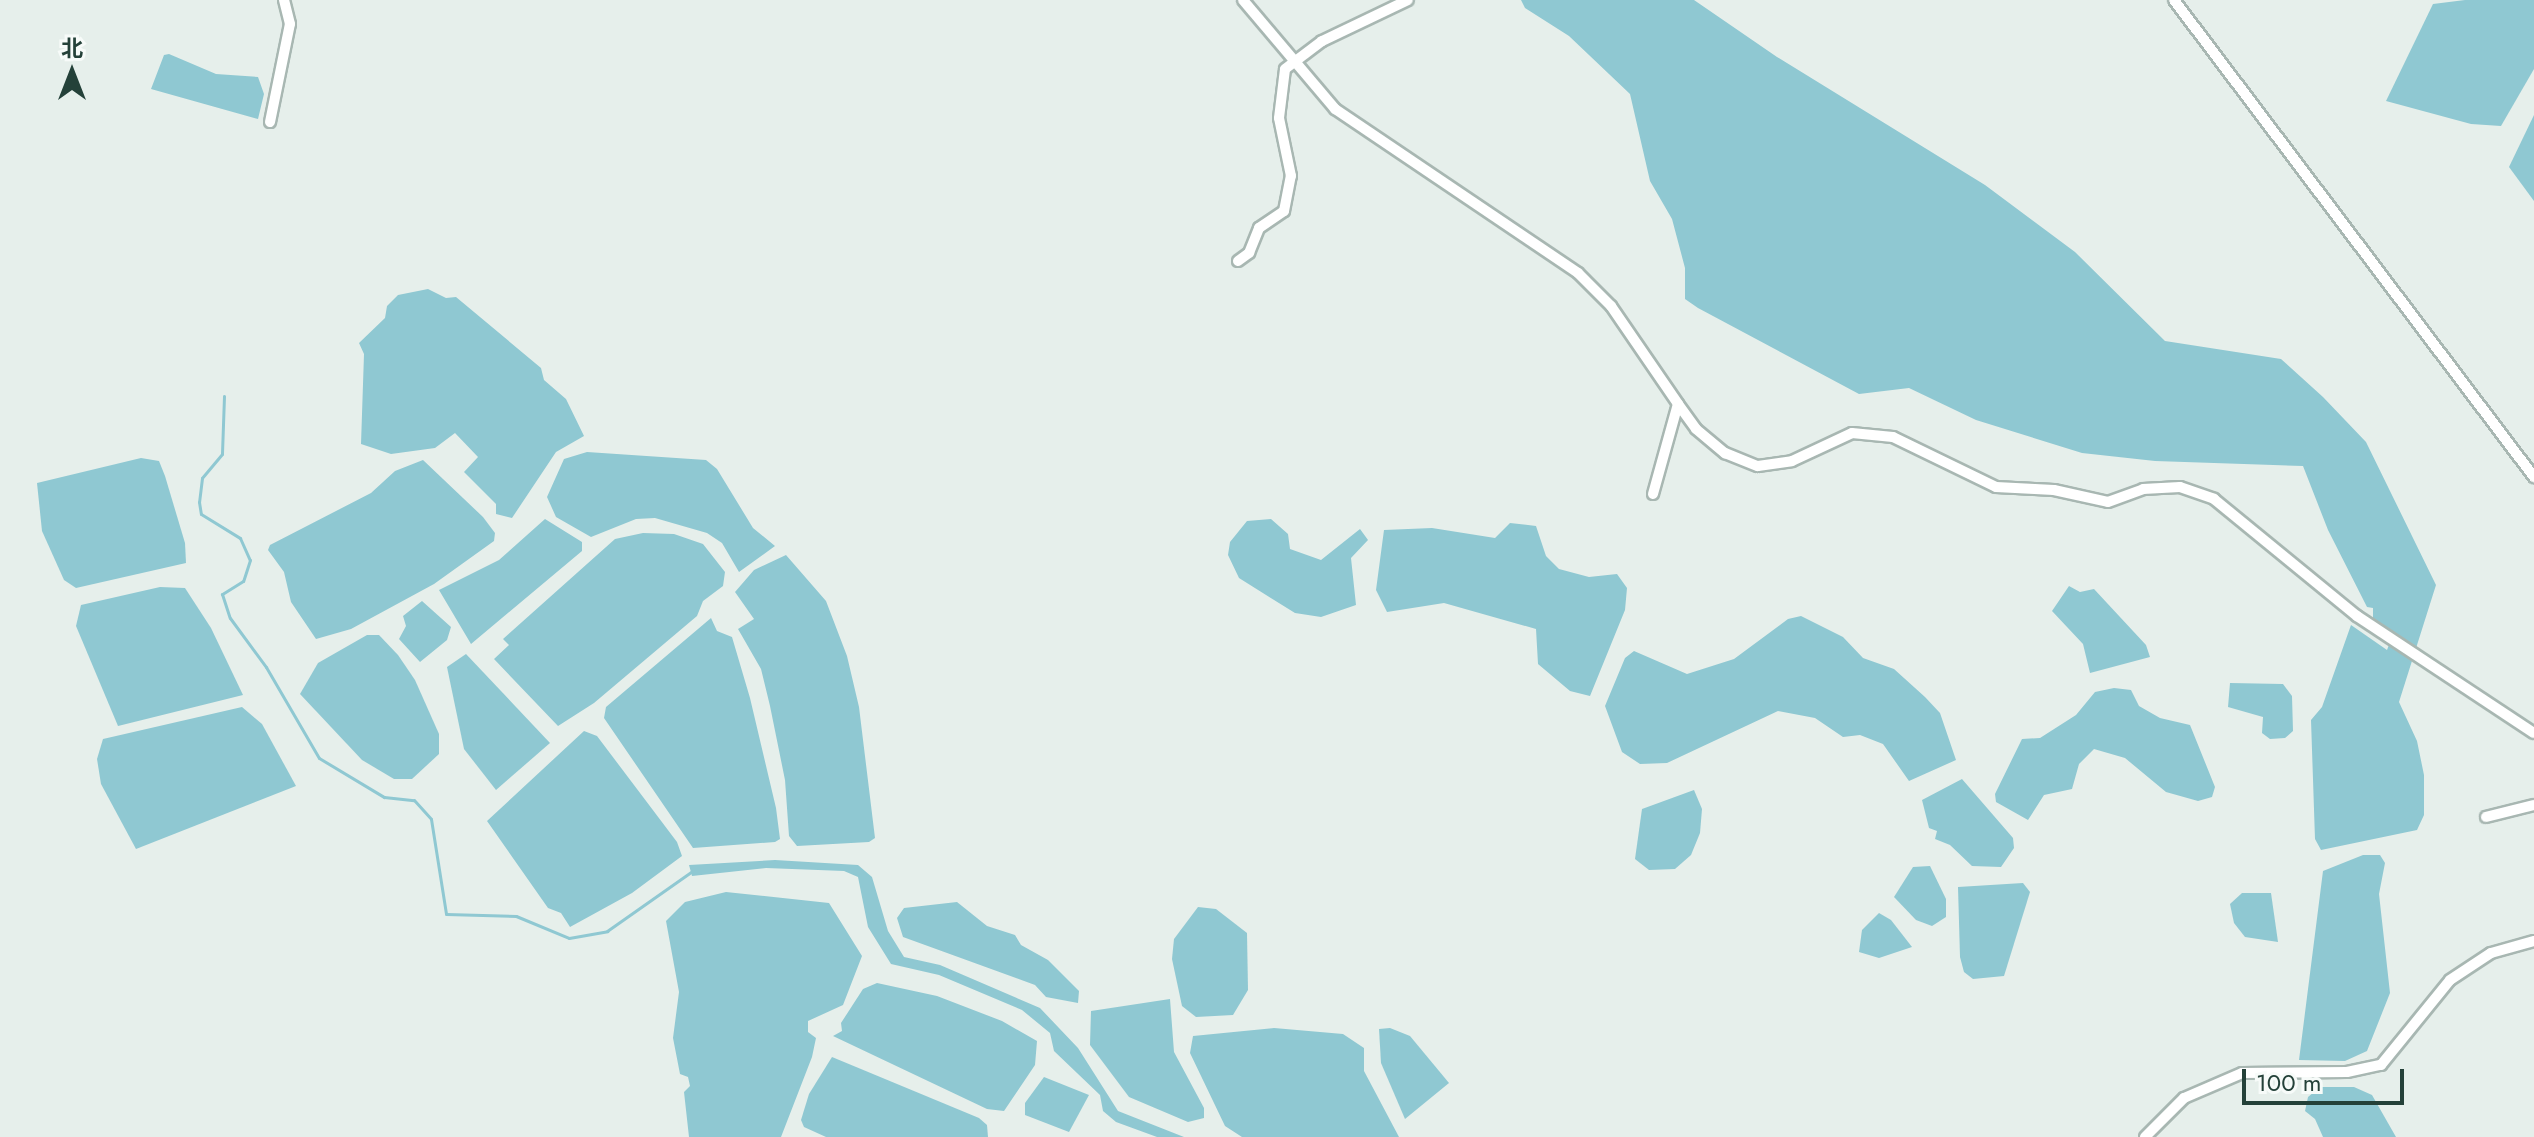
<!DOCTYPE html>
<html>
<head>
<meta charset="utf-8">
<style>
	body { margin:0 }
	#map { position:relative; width:2534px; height:1137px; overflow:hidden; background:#e6efeb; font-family:Jost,"Noto Sans SC",sans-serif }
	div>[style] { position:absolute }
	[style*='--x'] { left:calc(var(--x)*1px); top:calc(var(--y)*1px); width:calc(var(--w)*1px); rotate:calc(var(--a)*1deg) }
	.water>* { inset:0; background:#8fc8d2 }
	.stream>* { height:3px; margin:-1.5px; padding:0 1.5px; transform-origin:1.5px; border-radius:1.5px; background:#8fc8d2 }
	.roads { filter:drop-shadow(2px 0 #a8b7b2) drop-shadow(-2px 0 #a8b7b2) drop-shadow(0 2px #a8b7b2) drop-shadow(0 -2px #a8b7b2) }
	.minor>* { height:10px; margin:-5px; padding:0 5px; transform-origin:5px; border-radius:5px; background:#fff }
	span { translate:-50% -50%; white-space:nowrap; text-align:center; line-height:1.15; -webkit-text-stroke:6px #f7fbf9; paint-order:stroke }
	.north { position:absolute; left:32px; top:32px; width:80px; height:80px; -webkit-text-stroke:6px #f7fbf9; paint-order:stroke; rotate:0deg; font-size:22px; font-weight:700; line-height:32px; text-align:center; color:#244139 }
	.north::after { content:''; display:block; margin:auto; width:28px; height:36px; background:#244139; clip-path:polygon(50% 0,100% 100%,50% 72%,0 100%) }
	.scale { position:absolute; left:2242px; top:1069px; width:162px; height:36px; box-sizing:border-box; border:4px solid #244139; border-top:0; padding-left:10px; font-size:24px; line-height:28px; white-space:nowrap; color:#244139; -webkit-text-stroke:6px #f7fbf9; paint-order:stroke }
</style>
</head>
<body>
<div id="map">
	<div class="water">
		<div style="clip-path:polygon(1521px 0,1694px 0,1777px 57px,1985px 185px,2075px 252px,2165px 341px,2281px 359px,2323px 397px,2366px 442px,2436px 585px,2399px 702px,2417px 741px,2424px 775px,2424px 815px,2417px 830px,2321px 850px,2315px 839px,2311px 720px,2322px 707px,2351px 625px,2387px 650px,2392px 637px,2373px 621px,2373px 608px,2367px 607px,2328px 530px,2303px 466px,2155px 461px,2082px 453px,1976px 420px,1909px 388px,1859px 394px,1698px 308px,1685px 299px,1685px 268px,1672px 219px,1650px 181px,1630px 94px,1569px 36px,1525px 8px)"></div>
		<div style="clip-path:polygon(2465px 0,2534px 0,2534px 69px,2501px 126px,2471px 124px,2386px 101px,2433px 4px)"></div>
		<div style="clip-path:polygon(169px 54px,216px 74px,258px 77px,264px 94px,258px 119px,151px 89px,164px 55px)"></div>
		<div style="clip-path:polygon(2534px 115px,2534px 201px,2509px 167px)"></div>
		<div style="clip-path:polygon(428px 289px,446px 298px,456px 297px,541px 368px,544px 380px,566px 399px,584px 436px,556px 452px,512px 518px,496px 514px,496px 504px,464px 472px,478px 457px,455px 433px,435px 448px,391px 454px,361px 444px,364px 354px,359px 343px,385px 318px,387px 306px,398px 295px)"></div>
		<div style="clip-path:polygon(587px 452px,706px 460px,717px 469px,753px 528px,775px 546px,739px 572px,722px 543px,707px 533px,655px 518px,636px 519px,591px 537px,556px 517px,547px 497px,564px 459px)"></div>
		<div style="clip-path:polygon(141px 458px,159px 461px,165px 476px,185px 543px,186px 563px,76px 588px,64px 580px,42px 531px,37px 483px)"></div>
		<div style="clip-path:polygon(423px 460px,483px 517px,495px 533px,494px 541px,434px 584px,351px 629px,316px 639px,291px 602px,284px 572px,268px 550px,270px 545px,371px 493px,395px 471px)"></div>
		<div style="clip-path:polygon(545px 519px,582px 542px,582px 551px,471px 644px,439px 590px,499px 560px)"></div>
		<div style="clip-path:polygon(1271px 519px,1288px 534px,1290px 549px,1321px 560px,1360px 529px,1368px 540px,1351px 558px,1356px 605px,1321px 617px,1295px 613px,1239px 578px,1228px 555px,1230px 542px,1247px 521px)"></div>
		<div style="clip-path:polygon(1510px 523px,1536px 526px,1546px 556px,1559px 569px,1589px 577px,1617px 574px,1627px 588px,1625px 610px,1590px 696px,1570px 691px,1538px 664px,1536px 629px,1444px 603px,1387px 612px,1376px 590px,1384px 530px,1432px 528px,1495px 538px)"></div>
		<div style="clip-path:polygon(643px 533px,674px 534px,703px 544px,725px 572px,723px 586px,703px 601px,697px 616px,594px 703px,558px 726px,494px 659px,509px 645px,503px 639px,615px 539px)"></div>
		<div style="clip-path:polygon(786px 555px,826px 601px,847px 656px,859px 707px,875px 838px,869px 842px,797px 846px,789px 836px,785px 780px,770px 706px,761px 669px,738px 629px,754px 619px,735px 592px,754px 570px)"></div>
		<div style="clip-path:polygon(2069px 586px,2080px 592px,2094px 589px,2146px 645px,2150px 657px,2090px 673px,2083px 644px,2052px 611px)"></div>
		<div style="clip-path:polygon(160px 587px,185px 588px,211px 628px,243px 695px,118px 726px,76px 626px,81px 605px)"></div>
		<div style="clip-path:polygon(422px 601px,451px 627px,447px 640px,420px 662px,399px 639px,406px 626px,403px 616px)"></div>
		<div style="clip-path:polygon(1801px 616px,1843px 637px,1863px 658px,1894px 669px,1925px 697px,1940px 713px,1956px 760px,1909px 781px,1883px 744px,1860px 735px,1843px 737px,1815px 718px,1778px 711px,1667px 763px,1640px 764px,1622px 752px,1605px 706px,1625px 658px,1634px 651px,1687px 674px,1734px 659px,1788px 619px)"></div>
		<div style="clip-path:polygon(711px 618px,717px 631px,732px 637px,750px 698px,776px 808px,780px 839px,775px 842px,693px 848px,604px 718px,606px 707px)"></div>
		<div style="clip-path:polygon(367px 635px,379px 635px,398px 655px,415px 680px,439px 734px,439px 754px,412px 779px,394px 779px,362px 760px,300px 694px,318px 663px)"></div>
		<div style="clip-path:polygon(466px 654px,550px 743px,496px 790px,464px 749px,447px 667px)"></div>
		<div style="clip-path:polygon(2230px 683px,2283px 684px,2292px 696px,2293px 731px,2285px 738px,2270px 739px,2262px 733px,2263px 717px,2228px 707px)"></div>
		<div style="clip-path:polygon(2114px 688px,2131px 690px,2139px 706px,2160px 718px,2190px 725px,2215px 787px,2212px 797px,2198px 801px,2166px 792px,2125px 758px,2094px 749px,2079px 764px,2072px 789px,2044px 795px,2028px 820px,1996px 802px,1995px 794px,2022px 739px,2040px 738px,2076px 715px,2095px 692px)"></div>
		<div style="clip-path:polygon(242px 707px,262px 724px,296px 786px,136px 849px,101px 784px,97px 759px,103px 739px)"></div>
		<div style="clip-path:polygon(584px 731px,597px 736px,677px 842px,682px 856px,632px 893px,570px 927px,561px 913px,548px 908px,487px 821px)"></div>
		<div style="clip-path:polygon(1962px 779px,2013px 838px,2014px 848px,2001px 867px,1972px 866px,1950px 845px,1935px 839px,1937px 831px,1929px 828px,1922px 800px)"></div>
		<div style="clip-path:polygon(1694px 790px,1702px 809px,1700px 833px,1691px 855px,1675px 869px,1649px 870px,1635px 859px,1642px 809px)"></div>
		<div style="clip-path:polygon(2363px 855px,2380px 855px,2385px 863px,2379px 894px,2390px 993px,2367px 1051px,2345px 1061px,2299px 1060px,2323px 871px)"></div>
		<div style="clip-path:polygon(775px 860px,858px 865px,872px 877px,888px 931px,904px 957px,940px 965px,1040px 1008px,1078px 1048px,1118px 1111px,1184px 1137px,1157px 1137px,1116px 1122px,1103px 1111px,1100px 1095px,1054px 1051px,1050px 1033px,1022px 1010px,939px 975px,891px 964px,868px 927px,858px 877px,844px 871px,766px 868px,692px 876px,689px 865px)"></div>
		<div style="clip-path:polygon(1930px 866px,1946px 899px,1946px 917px,1932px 926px,1916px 920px,1894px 897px,1913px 867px)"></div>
		<div style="clip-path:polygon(2023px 883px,2030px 892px,2004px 976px,1973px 979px,1964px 972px,1960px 957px,1958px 887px)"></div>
		<div style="clip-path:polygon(726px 892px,829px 903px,862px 956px,843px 1005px,808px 1021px,808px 1032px,816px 1038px,812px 1057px,781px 1137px,689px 1137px,684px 1092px,690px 1086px,688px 1077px,680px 1074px,673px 1038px,679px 992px,666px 921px,685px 902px)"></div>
		<div style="clip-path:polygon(2242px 893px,2271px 893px,2278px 942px,2245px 937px,2234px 923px,2230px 904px)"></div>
		<div style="clip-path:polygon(957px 902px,987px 926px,1015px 935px,1021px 945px,1048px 960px,1079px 991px,1078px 1003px,1046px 997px,1035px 985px,903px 937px,897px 918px,904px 908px)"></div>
		<div style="clip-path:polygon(1198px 907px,1216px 909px,1247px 933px,1248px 990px,1233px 1015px,1196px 1017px,1182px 1006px,1172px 959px,1174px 939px)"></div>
		<div style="clip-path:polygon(1879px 913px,1891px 920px,1912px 947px,1879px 958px,1859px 952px,1862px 930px)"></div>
		<div style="clip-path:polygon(877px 983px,937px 996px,1002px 1021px,1037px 1041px,1035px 1065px,1004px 1111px,987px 1109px,833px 1036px,842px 1031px,841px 1023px,863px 989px)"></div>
		<div style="clip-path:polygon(1170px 999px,1174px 1052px,1204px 1108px,1204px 1118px,1188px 1122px,1129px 1097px,1090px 1045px,1091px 1011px)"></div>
		<div style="clip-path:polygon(1274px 1028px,1343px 1034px,1364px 1048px,1364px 1071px,1399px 1137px,1242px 1137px,1225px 1126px,1190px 1053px,1193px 1036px)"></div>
		<div style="clip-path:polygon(1390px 1028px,1410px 1036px,1449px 1083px,1405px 1119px,1381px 1063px,1379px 1029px)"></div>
		<div style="clip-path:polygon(832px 1057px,979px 1118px,987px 1125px,988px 1137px,826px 1137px,804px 1127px,801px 1120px,809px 1094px)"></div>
		<div style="clip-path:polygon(1044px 1077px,1089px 1095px,1069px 1132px,1025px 1115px,1025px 1103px)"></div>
		<div style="clip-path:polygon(2320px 1087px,2354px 1087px,2372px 1095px,2396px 1137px,2323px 1137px,2315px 1119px,2305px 1111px,2308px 1097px)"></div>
	</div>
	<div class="stream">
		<div style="--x:224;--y:396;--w:58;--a:92"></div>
		<div style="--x:222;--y:454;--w:31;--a:130"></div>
		<div style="--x:202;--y:478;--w:24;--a:97"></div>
		<div style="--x:199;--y:502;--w:12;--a:81"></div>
		<div style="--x:201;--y:514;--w:46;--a:31.6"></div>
		<div style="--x:240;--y:538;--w:24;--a:66"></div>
		<div style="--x:250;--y:560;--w:22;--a:108"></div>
		<div style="--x:243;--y:581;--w:25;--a:148"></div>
		<div style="--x:222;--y:594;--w:25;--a:72"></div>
		<div style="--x:230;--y:618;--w:61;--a:53.7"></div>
		<div style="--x:266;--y:667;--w:105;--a:59.8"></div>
		<div style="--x:319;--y:758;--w:76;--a:31"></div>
		<div style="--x:384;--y:797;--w:30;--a:6"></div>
		<div style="--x:414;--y:800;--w:25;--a:48"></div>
		<div style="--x:431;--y:819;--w:96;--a:81"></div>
		<div style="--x:446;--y:914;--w:70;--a:1.6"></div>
		<div style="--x:516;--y:916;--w:57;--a:22.5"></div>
		<div style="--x:569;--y:938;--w:39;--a:-10"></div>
		<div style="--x:607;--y:931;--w:103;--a:-35.1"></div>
	</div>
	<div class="roads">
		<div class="minor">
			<div style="--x:1243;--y:0;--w:143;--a:49.8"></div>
			<div style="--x:1335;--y:109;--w:293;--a:34"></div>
			<div style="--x:1578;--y:273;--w:47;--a:45"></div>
			<div style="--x:1611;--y:306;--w:119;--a:55.6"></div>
			<div style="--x:2174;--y:0;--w:598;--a:52.96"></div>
			<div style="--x:270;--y:122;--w:100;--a:-78.5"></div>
			<div style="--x:290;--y:24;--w:25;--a:-104"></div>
			<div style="--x:1238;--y:261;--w:14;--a:-36"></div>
			<div style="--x:1249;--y:253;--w:27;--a:-68"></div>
			<div style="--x:1259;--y:228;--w:30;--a:-34"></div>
			<div style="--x:1284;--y:211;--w:36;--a:-79"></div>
			<div style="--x:1291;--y:176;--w:59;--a:-101.7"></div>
			<div style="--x:1279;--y:118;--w:49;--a:-83"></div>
			<div style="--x:1285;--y:69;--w:46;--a:-37.1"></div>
			<div style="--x:1322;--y:41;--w:95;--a:-25.5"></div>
			<div style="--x:1653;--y:494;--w:93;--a:-74.5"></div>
			<div style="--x:1678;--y:404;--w:31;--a:54"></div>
			<div style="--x:1696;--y:429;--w:38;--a:40"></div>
			<div style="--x:1725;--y:453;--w:35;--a:22"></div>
			<div style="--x:1758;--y:466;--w:34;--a:-8"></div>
			<div style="--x:1792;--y:461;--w:66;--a:-25"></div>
			<div style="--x:1852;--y:433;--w:41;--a:5.6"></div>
			<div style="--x:1893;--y:437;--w:114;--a:25.9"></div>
			<div style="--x:1996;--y:487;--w:58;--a:3"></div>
			<div style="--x:2054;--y:490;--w:55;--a:12.5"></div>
			<div style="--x:2108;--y:502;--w:37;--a:-20"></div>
			<div style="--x:2143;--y:489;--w:37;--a:-3"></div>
			<div style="--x:2180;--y:487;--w:36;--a:19"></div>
			<div style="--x:2214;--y:499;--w:185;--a:39.3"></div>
			<div style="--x:2357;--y:616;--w:212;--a:33.5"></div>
			<div style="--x:2486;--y:817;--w:49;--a:-14"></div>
			<div style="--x:2145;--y:1137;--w:55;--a:-45"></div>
			<div style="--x:2184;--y:1098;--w:63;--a:-23.3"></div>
			<div style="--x:2242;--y:1073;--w:105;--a:-0.5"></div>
			<div style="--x:2347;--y:1072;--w:35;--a:-12"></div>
			<div style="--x:2381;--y:1065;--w:109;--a:-50.9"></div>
			<div style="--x:2450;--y:980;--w:49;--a:-33.4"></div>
			<div style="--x:2491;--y:953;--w:45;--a:-15.6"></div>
		</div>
	</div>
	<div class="north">北</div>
	<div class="scale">100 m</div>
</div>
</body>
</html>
